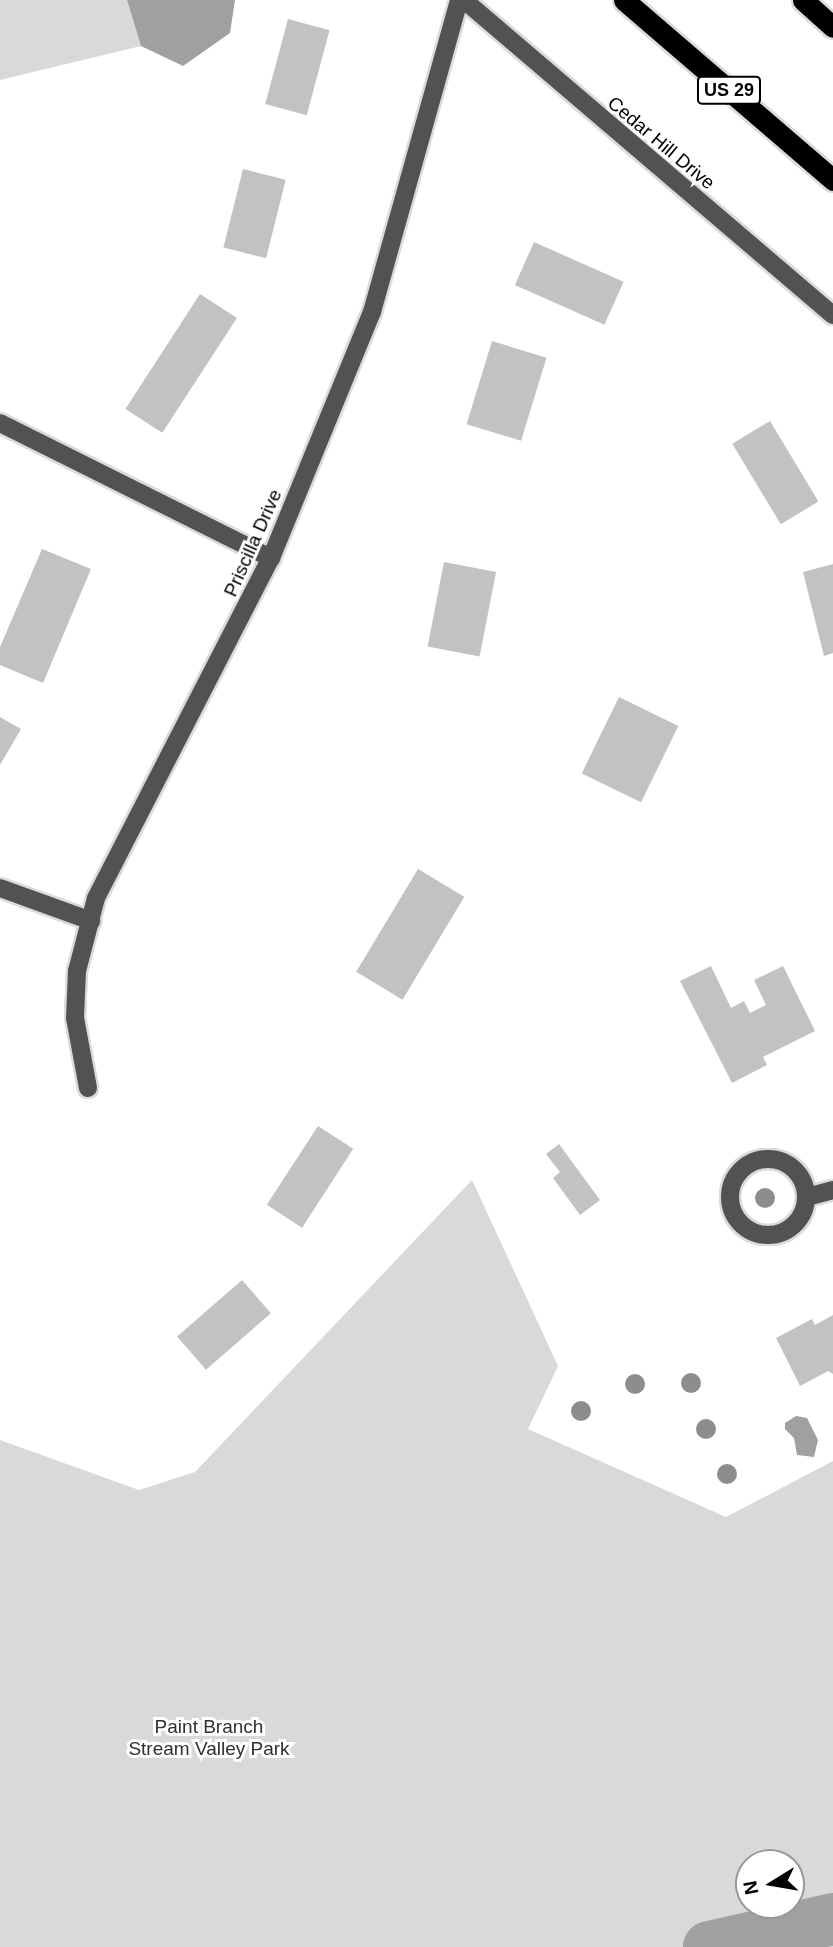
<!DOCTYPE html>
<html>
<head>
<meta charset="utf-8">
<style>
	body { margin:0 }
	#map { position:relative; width:833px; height:1947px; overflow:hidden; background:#fff; font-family:Arial,sans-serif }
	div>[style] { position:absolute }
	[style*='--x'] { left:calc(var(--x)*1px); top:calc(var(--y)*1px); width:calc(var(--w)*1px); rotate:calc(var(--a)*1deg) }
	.green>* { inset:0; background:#d9d9d9 }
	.water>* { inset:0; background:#a0a0a0 }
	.river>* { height:52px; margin:-26px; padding:0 26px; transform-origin:26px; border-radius:26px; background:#a0a0a0 }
	.building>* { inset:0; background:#c2c2c2; transform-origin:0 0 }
	.roads { filter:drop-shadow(2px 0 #dbdbdb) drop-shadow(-2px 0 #dbdbdb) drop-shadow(0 2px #dbdbdb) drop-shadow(0 -2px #dbdbdb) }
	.minor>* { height:18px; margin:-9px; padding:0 9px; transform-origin:9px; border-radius:9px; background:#525252 }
	.minor>.ring { margin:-9px; padding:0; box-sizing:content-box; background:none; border:18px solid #525252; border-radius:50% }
	.highway>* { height:21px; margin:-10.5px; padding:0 10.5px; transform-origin:10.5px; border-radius:10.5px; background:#000 }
	.trees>* { width:20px; height:20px; margin:-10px; border-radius:50%; background:#8d8d8d }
	span { translate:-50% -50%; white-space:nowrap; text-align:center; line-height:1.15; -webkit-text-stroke:6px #fff; paint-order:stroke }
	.shield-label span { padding:2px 5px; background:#fff; border:2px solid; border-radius:5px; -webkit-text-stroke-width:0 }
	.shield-label { font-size:18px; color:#000; font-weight:700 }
	.street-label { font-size:19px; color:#000 }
	.park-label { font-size:19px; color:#303030 }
	.north { position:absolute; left:735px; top:1849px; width:70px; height:70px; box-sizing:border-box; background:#fff; border:2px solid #999; border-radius:50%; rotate:259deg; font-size:19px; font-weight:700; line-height:28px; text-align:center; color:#000 }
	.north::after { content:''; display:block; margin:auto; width:24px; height:32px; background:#000; clip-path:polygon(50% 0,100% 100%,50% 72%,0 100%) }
</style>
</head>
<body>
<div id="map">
	<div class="green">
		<div style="clip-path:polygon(0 0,127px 0,141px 46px,0 80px)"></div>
		<div style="clip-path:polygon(evenodd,472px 1180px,558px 1366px,528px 1429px,726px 1517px,833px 1461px,833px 1947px,0 1947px,0 1440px,139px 1490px,195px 1472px,472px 1180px,749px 1863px,791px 1863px,791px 1905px,749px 1905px,749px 1863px)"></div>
	</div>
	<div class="water">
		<div style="clip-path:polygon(127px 0,235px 0,230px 33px,183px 66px,141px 46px)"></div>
		<div style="clip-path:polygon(796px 1416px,807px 1418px,818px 1440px,814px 1457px,797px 1455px,794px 1438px,785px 1429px,785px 1423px)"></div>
	</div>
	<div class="river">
		<div style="--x:709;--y:1947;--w:127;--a:-12.7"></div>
	</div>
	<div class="building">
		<div style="left:288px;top:19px;width:43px;height:88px;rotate:15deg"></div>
		<div style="left:243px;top:169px;width:44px;height:81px;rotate:14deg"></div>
		<div style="left:534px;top:242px;width:98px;height:47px;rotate:24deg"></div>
		<div style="left:200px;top:294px;width:44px;height:137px;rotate:33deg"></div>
		<div style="left:492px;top:341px;width:57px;height:87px;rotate:17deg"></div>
		<div style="left:770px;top:421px;width:94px;height:44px;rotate:59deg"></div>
		<div style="clip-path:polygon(42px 549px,91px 569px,43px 683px,0 665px,0 647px)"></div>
		<div style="left:444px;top:562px;width:53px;height:86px;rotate:11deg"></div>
		<div style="clip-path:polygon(833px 564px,833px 653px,824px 656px,803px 572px)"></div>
		<div style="left:619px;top:697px;width:66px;height:85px;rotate:26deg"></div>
		<div style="clip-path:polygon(0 717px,21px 729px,0 765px)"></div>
		<div style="left:418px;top:869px;width:54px;height:120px;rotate:31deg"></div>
		<div style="clip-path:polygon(711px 966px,731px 1008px,744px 1001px,750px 1013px,766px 1005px,754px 980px,783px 966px,815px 1031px,763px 1057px,767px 1065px,732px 1083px,680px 981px)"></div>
		<div style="left:318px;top:1126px;width:42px;height:94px;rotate:33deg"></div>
		<div style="clip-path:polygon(559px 1144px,600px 1200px,580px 1215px,553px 1178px,560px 1172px,546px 1154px)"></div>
		<div style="left:242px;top:1280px;width:44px;height:86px;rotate:49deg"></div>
		<div style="clip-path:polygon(833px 1315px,833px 1374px,828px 1371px,800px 1386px,776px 1338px,812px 1319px,815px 1325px)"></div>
	</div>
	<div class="roads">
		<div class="minor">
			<div style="--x:464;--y:0;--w:485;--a:40.5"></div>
			<div style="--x:0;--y:423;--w:303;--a:26.5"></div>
			<div style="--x:0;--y:888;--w:97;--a:19.9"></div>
			<div style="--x:88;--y:1088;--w:71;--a:-100.5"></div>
			<div style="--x:75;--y:1018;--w:47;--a:-87.6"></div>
			<div style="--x:77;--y:971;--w:75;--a:-75.4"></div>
			<div style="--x:96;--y:898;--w:382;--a:-62.8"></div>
			<div style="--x:271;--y:558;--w:266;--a:-67.7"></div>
			<div style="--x:372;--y:312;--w:324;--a:-74.4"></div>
			<div class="ring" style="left:730px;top:1159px;width:58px;height:58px"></div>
			<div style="--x:807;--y:1197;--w:27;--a:-15"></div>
		</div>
		<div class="highway">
			<div style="--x:624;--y:0;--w:276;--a:40.7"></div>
			<div style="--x:803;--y:0;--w:40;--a:42"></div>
		</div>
	</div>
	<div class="trees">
		<div style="left:765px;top:1198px"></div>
		<div style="left:691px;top:1383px"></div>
		<div style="left:635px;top:1384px"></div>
		<div style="left:581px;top:1411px"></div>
		<div style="left:706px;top:1429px"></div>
		<div style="left:727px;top:1474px"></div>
	</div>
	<div class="shield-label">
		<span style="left:729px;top:90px">US 29</span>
	</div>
	<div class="street-label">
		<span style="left:661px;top:143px;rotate:40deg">Cedar Hill Drive</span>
		<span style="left:253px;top:543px;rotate:-66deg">Priscilla Drive</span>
	</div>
	<div class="park-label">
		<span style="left:209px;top:1738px">Paint Branch<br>Stream Valley Park</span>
	</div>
	<div class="north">N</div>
</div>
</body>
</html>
